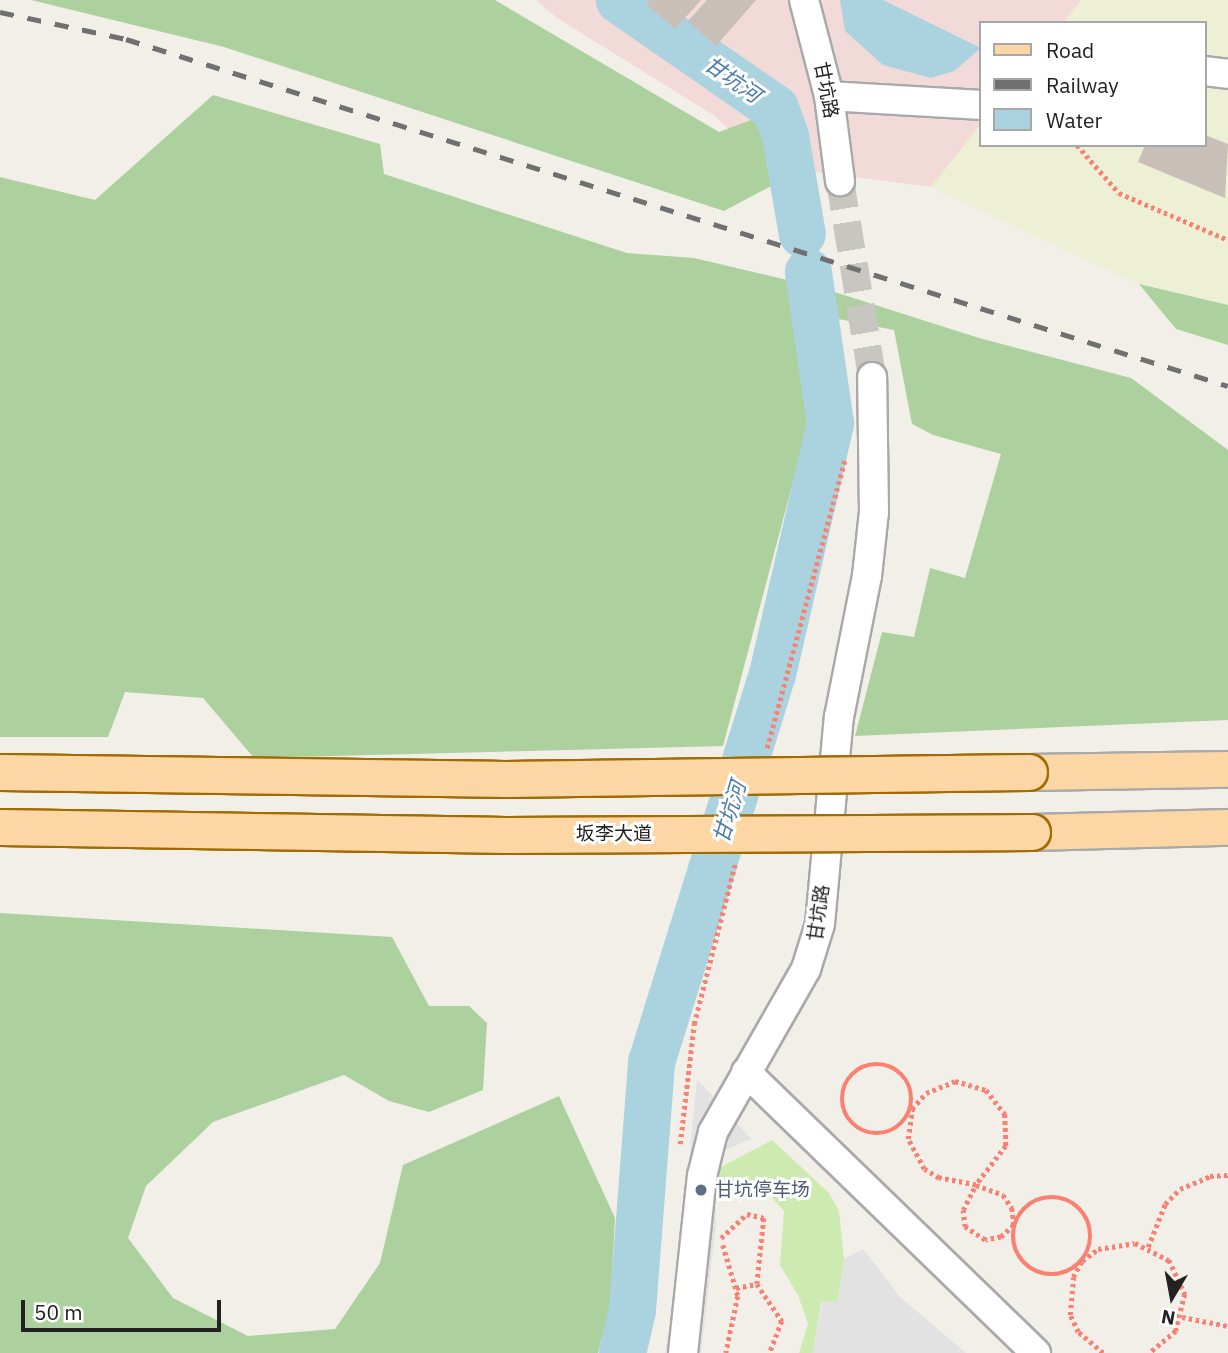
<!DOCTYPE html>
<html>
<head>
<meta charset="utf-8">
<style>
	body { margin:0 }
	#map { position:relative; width:1228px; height:1353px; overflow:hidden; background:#f2efe9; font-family:"IBM Plex Sans","Noto Sans SC",sans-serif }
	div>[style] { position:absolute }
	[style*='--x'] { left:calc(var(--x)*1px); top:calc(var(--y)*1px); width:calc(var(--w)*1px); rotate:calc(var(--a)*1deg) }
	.commercial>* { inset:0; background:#f2dad9 }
	.farmland>* { inset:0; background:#eef0d5 }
	.grass>* { inset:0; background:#cdebb0 }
	.forest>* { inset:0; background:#add19e }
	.parking>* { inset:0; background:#e2e2e2 }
	.water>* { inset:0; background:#aad3df }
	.river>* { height:47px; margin:-23.5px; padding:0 23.5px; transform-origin:23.5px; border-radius:23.5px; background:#aad3df }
	.building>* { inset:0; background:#c7bfb8 }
	.minor-tunnel>* { height:28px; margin-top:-14px; transform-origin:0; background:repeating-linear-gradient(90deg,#c8c6c1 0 28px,transparent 0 42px) }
	.path>* { height:4.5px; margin-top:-2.25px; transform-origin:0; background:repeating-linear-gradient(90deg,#fa8072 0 3.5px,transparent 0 7px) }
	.path>.ring { margin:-2.25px; padding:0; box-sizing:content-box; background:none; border:4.5px solid #fa8072; border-radius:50% }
	.roads { filter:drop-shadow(2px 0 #a9a9a9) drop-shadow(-2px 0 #a9a9a9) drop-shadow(0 2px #a9a9a9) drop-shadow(0 -2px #a9a9a9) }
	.minor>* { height:28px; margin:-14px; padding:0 14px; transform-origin:14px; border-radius:14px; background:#fff }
	.major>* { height:35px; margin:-17.5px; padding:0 17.5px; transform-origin:17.5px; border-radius:17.5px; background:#fcd6a4 }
	.rail>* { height:5px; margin-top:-2.5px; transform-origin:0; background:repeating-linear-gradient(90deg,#707070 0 14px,transparent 0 28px) }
	.bridges { filter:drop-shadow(2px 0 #a06b00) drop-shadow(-2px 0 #a06b00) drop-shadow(0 2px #a06b00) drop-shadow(0 -2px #a06b00) }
	.major-bridge>* { height:35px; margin:-17.5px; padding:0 17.5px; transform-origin:17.5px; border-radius:17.5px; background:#fcd6a4 }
	.dots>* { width:19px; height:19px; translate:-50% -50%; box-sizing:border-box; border:4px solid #fff; border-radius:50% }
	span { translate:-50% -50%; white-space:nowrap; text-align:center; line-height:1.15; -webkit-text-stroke:6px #fff; paint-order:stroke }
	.street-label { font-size:19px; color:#222 }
	.service-label { font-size:19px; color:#4e5e75 }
	.left { translate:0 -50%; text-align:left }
	.water-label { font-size:21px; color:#4a7aab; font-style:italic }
	.legend { position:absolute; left:979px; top:21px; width:228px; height:126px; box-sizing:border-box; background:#fff; border:2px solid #a7a7a7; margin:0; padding:9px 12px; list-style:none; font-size:21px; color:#222 }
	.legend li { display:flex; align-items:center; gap:14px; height:35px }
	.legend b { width:35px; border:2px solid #a7a7a7 }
	.north { position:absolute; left:1137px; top:1262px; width:70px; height:70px; -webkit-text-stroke:5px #fff; paint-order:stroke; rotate:190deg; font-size:19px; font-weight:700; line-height:28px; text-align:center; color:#222 }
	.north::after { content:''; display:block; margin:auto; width:24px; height:32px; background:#222; clip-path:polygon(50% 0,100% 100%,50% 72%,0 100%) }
	.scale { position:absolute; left:21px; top:1300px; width:200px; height:32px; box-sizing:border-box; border:4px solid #222; border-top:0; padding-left:9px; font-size:21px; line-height:24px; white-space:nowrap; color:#222; -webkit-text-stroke:5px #fff; paint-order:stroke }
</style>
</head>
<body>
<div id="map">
	<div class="commercial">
		<div style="clip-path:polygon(evenodd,536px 0,1228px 0,1228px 305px,1139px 284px,931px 187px,764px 165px,715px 116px,557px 18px,536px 0,981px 23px,1205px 23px,1205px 145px,981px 145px,981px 23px)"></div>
	</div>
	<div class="farmland">
		<div style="clip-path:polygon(1081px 0,1228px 0,1228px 345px,1176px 329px,1139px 284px,931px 187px,981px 124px,981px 145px,1205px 145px,1205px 23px,1063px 23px)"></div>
	</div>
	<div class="grass">
		<div style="clip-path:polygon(772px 1140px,829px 1193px,839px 1211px,844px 1259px,838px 1301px,821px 1303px,813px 1353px,799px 1353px,808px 1324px,798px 1295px,780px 1265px,784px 1211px,756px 1181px,719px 1196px,715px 1184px,719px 1168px)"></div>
	</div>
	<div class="forest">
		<div style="clip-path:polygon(31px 0,495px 0,719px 132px,767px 114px,778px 151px,775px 184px,724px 211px,224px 47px)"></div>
		<div style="clip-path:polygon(213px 95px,380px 144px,384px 174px,627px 253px,694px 258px,822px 288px,979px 338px,1131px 378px,1228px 450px,1228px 720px,855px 736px,882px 632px,914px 637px,930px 568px,965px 578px,1001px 454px,933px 435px,912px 424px,894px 330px,803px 312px,815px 399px,723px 746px,254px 758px,203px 698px,125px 692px,108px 737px,0 737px,0 177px,95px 200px)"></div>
		<div style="clip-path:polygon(1139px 284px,1228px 305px,1228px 345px,1176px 329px)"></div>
		<div style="clip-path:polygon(0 913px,392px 937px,429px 1006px,469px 1006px,487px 1023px,483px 1090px,429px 1112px,389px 1101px,344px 1075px,213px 1122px,146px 1186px,128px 1238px,173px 1298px,248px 1336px,335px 1329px,380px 1263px,403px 1165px,559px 1096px,615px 1218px,610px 1308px,598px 1353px,0 1353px)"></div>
	</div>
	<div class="parking">
		<div style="clip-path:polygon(697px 1079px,751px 1139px,716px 1154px,716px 1225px,701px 1353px,665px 1353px,678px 1278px)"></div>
		<div style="clip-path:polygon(863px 1249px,900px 1297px,966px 1353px,813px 1353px,822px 1302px,838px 1301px,844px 1259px)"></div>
	</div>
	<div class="water">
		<div style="clip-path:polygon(840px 0,883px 0,981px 48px,954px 71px,931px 78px,883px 65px,845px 31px)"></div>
	</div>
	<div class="river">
		<div style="--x:619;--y:0;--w:190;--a:34.7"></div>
		<div style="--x:775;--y:108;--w:30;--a:70"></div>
		<div style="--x:785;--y:136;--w:99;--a:80.2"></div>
		<div style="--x:622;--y:1353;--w:44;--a:-76.9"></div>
		<div style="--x:632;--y:1310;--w:249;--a:-85.6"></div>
		<div style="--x:651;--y:1062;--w:406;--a:-72.7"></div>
		<div style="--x:772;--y:674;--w:258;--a:-77"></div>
		<div style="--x:830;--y:423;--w:153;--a:-98.3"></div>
	</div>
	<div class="building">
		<div style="clip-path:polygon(650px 0,701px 0,675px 29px,646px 4px)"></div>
		<div style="clip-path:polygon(707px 0,756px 0,716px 46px,688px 21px)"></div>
		<div style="clip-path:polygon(1205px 135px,1228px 144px,1225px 198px,1138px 162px,1145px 145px,1205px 145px)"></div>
	</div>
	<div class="minor-tunnel">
		<div style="--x:840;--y:181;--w:199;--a:80.7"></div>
	</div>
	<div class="path">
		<div style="--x:1077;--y:145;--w:64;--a:48.8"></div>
		<div style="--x:1119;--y:193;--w:119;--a:23.3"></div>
		<div style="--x:767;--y:748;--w:299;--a:-74.9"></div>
		<div class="ring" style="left:842px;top:1064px;width:65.5px;height:65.5px"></div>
		<div style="--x:955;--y:1081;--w:32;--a:16"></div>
		<div style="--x:986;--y:1090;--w:31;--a:52"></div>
		<div style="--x:1005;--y:1114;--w:32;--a:88"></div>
		<div style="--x:1006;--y:1146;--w:49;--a:127.6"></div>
		<div style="--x:976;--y:1185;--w:38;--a:-169"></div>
		<div style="--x:939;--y:1178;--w:17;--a:-149"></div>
		<div style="--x:924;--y:1169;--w:34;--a:-118"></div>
		<div style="--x:908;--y:1139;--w:30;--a:-82"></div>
		<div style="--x:912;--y:1109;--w:21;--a:-49"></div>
		<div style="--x:926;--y:1093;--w:31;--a:-22"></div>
		<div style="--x:680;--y:1144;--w:121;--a:-83.3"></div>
		<div style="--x:694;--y:1024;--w:165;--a:-75.6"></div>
		<div style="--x:976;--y:1185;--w:29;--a:20"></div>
		<div style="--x:1003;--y:1195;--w:16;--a:55"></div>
		<div style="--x:1012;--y:1208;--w:17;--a:83"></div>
		<div style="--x:1014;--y:1225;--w:18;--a:137"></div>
		<div style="--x:1001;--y:1237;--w:16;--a:169"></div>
		<div style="--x:985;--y:1240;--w:24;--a:-147"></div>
		<div style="--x:965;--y:1227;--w:17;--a:-97"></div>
		<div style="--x:963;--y:1210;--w:28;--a:-63"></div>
		<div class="ring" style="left:1013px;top:1197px;width:73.5px;height:73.5px"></div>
		<div style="--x:721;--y:1238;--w:35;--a:-43"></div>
		<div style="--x:747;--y:1214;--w:17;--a:13"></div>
		<div style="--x:764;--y:1218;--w:66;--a:96.1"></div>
		<div style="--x:757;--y:1284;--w:45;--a:56"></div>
		<div style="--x:782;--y:1321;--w:34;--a:111"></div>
		<div style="--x:723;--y:1245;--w:53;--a:73.6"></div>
		<div style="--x:738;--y:1296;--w:58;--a:101.9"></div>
		<div style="--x:1148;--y:1247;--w:46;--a:-68.4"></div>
		<div style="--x:1165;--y:1204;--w:21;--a:-45"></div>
		<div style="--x:1180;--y:1189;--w:33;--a:-23"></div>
		<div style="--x:1210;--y:1176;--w:18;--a:-3"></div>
		<div style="--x:736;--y:1288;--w:21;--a:-11"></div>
		<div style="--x:1182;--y:1317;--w:47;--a:11.1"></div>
		<div style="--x:1103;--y:1353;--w:33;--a:-140"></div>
		<div style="--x:1078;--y:1332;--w:19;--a:-115"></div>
		<div style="--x:1070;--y:1315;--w:38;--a:-85"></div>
		<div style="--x:1073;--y:1277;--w:18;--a:-61"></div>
		<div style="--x:1082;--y:1261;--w:20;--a:-37"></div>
		<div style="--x:1098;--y:1249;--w:37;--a:-9"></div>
		<div style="--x:1135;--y:1243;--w:38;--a:27"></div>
		<div style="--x:1169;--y:1260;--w:38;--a:65"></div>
		<div style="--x:1185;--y:1294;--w:38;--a:104"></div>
		<div style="--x:1176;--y:1331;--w:34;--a:140"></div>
	</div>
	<div class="roads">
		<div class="minor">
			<div style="--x:804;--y:0;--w:99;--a:75.4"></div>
			<div style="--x:829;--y:96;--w:86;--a:82.6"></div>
			<div style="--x:1205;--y:71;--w:23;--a:7"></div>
			<div style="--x:829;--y:96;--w:152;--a:3.4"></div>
			<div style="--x:746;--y:1072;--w:404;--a:44.1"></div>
			<div style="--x:683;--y:1353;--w:178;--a:-83.9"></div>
			<div style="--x:702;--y:1176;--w:45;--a:-76"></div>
			<div style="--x:713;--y:1132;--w:188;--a:-60.3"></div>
			<div style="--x:806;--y:969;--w:47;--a:-72.7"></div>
			<div style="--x:820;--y:924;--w:208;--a:-84.8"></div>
			<div style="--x:839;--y:717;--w:144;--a:-78.8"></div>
			<div style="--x:867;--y:576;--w:64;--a:-83.8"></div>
			<div style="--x:874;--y:512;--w:135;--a:-90.8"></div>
		</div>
		<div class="major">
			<div style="--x:1029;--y:772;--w:199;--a:-0.9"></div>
			<div style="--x:1032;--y:832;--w:196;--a:-1.5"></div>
		</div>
	</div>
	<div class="rail">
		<div style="--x:0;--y:12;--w:129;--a:12.1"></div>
		<div style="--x:126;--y:39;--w:1155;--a:17.48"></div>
	</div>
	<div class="bridges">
		<div class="major-bridge">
			<div style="--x:0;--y:772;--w:505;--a:0.79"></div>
			<div style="--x:505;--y:779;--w:524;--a:-0.77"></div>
			<div style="--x:0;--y:827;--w:506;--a:0.91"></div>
			<div style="--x:506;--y:835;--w:526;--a:-0.33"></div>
		</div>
	</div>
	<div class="dots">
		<div style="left:701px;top:1190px;background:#5c6f8a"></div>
	</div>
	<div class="street-label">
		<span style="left:826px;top:90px;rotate:79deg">甘坑路</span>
		<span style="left:614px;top:834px">坂李大道</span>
		<span style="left:819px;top:913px;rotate:-82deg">甘坑路</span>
	</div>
	<div class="service-label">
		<span class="left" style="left:715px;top:1190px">甘坑停车场</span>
	</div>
	<div class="water-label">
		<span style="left:733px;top:79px;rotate:35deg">甘坑河</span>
		<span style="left:729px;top:812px;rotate:-73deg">甘坑河</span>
	</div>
	<ul class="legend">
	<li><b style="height:9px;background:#fcd6a4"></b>Road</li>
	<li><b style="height:9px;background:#707070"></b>Railway</li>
	<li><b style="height:19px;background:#aad3df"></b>Water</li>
	</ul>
	<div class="north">N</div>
	<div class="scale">50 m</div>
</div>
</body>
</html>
